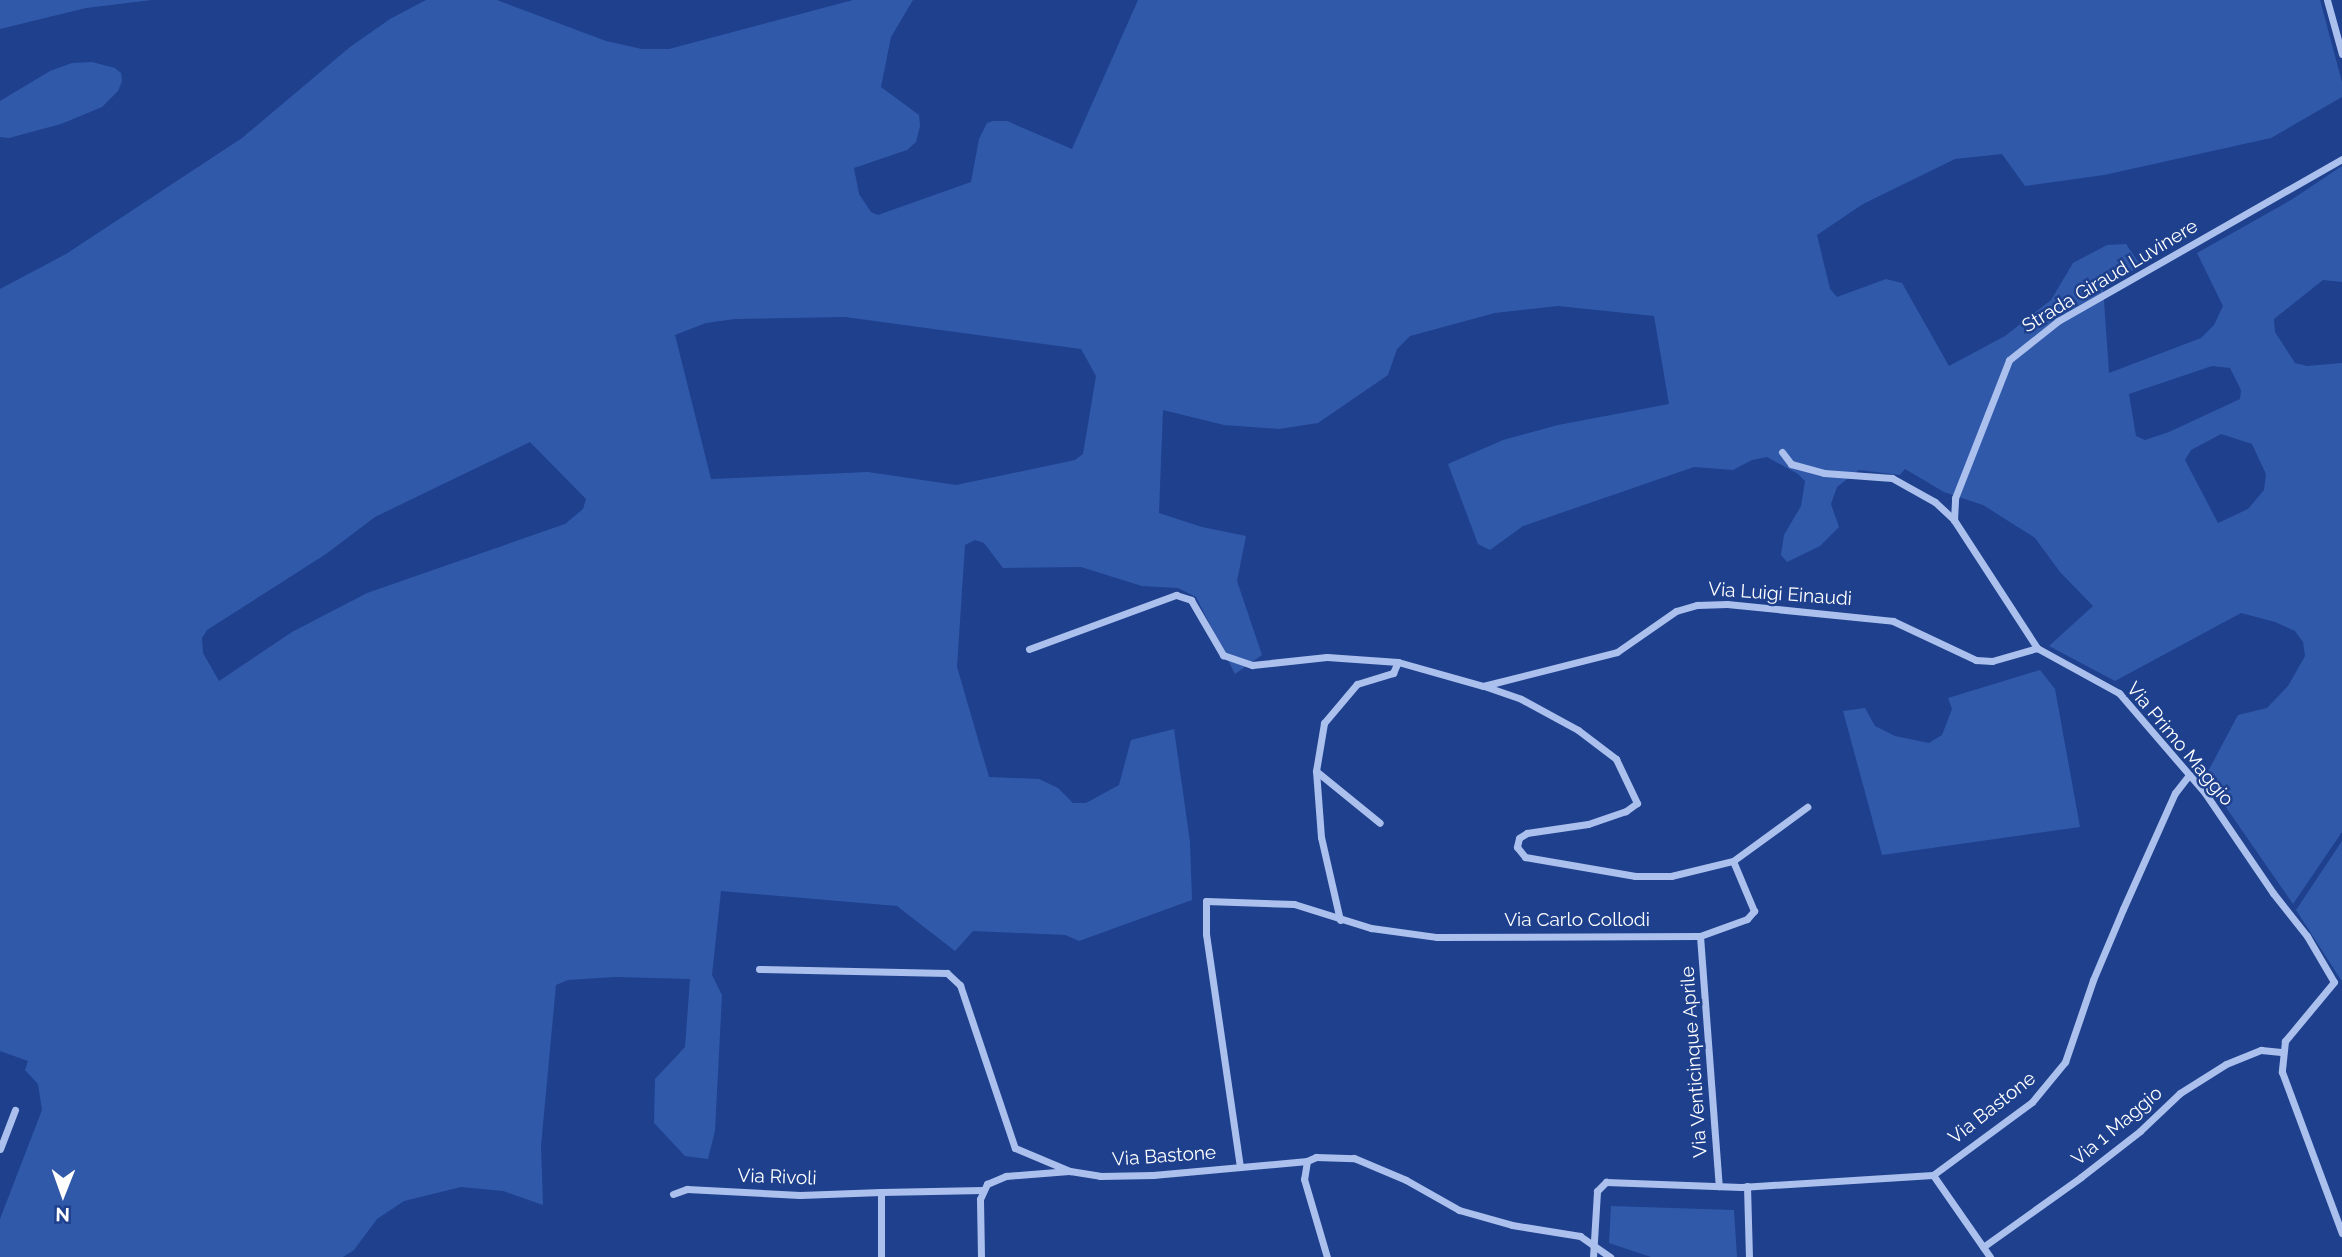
<!DOCTYPE html>
<html>
<head>
<meta charset="utf-8">
<style>
	body { margin:0 }
	#map { position:relative; width:2342px; height:1257px; overflow:hidden; background:#1e408d; font-family:Raleway,sans-serif }
	div>[style] { position:absolute }
	[style*='--x'] { left:calc(var(--x)*1px); top:calc(var(--y)*1px); width:calc(var(--w)*1px); rotate:calc(var(--a)*1deg) }
	.green>* { inset:0; background:#3159aa }
	.minor>* { height:7px; margin:-3.5px; padding:0 3.5px; transform-origin:3.5px; border-radius:3.5px; background:#abc0ed }
	span { translate:-50% -50%; white-space:nowrap; text-align:center; line-height:1.15; -webkit-text-stroke:5px #1e408d; paint-order:stroke }
	.street-label { font-size:19px; color:#fff }
	.north { position:absolute; left:28px; top:1159px; width:70px; height:70px; -webkit-text-stroke:5px #1e408d; paint-order:stroke; rotate:181deg; font-size:19px; font-weight:700; line-height:28px; text-align:center; color:#fff }
	.north::after { content:''; display:block; margin:auto; width:24px; height:32px; background:#fff; clip-path:polygon(50% 0,100% 100%,50% 72%,0 100%) }
</style>
</head>
<body>
<div id="map">
	<div class="green">
		<div style="clip-path:polygon(0 0,152px 0,86px 8px,0 29px)"></div>
		<div style="clip-path:polygon(evenodd,426px 0,497px 0,606px 41px,642px 49px,669px 49px,853px 0,913px 0,891px 37px,881px 87px,919px 115px,920px 126px,916px 142px,907px 150px,854px 168px,859px 194px,871px 212px,878px 215px,971px 182px,979px 139px,987px 123px,993px 121px,1007px 121px,1072px 149px,1138px 0,2320px 0,2342px 82px,2342px 97px,2271px 138px,2104px 175px,2025px 186px,2002px 154px,1955px 159px,1863px 204px,1817px 235px,1830px 289px,1837px 297px,1886px 279px,1902px 283px,1949px 366px,2005px 336px,2051px 300px,2073px 263px,2107px 245px,2126px 244px,2141px 266px,2103px 286px,2109px 373px,2201px 338px,2214px 325px,2223px 306px,2197px 253px,2291px 200px,2342px 166px,2342px 282px,2323px 280px,2274px 319px,2275px 332px,2295px 363px,2307px 366px,2342px 363px,2342px 832px,2293px 904px,2205px 777px,2238px 715px,2267px 708px,2288px 686px,2305px 656px,2303px 642px,2295px 631px,2275px 622px,2241px 613px,2115px 681px,2049px 646px,2093px 606px,2060px 572px,2035px 538px,1983px 505px,1944px 492px,1905px 469px,1900px 475px,1859px 470px,1837px 487px,1831px 504px,1839px 527px,1820px 546px,1787px 562px,1781px 555px,1784px 535px,1801px 506px,1805px 481px,1798px 474px,1767px 457px,1752px 460px,1733px 470px,1694px 467px,1523px 526px,1490px 550px,1478px 544px,1448px 464px,1503px 440px,1558px 425px,1669px 404px,1654px 316px,1558px 306px,1495px 313px,1410px 336px,1397px 349px,1388px 375px,1318px 423px,1279px 429px,1224px 425px,1163px 410px,1159px 513px,1202px 527px,1246px 536px,1237px 581px,1262px 655px,1235px 674px,1196px 597px,1178px 588px,1142px 586px,1081px 567px,1003px 568px,984px 543px,975px 540px,965px 545px,957px 667px,989px 777px,1039px 779px,1058px 788px,1073px 803px,1086px 803px,1119px 785px,1131px 740px,1174px 729px,1190px 842px,1192px 900px,1079px 941px,1065px 935px,973px 931px,955px 951px,897px 906px,721px 891px,712px 975px,722px 995px,715px 1131px,708px 1159px,685px 1156px,654px 1123px,655px 1079px,685px 1047px,690px 979px,615px 977px,568px 980px,556px 985px,541px 1146px,543px 1205px,503px 1191px,461px 1187px,404px 1201px,377px 1219px,354px 1250px,343px 1257px,0 1257px,0 1219px,42px 1110px,38px 1084px,25px 1070px,28px 1061px,0 1051px,0 289px,66px 254px,242px 138px,350px 47px,390px 19px,426px 0,845px 317px,1081px 349px,1096px 376px,1083px 454px,1075px 460px,956px 485px,868px 472px,711px 479px,675px 335px,706px 323px,735px 319px,845px 317px,426px 0,2212px 366px,2230px 368px,2241px 390px,2240px 399px,2169px 432px,2145px 440px,2136px 436px,2129px 394px,2212px 366px,426px 0,2221px 434px,2252px 444px,2266px 474px,2264px 490px,2248px 509px,2218px 523px,2185px 460px,2191px 450px,2221px 434px,426px 0,530px 442px,586px 499px,583px 509px,565px 524px,367px 593px,292px 632px,219px 681px,203px 653px,202px 638px,207px 630px,326px 554px,375px 517px,530px 442px)"></div>
		<div style="clip-path:polygon(92px 62px,115px 68px,121px 73px,122px 81px,118px 91px,102px 107px,61px 124px,9px 138px,0 137px,0 101px,50px 71px,72px 63px)"></div>
		<div style="clip-path:polygon(2040px 670px,2055px 689px,2080px 827px,1882px 855px,1843px 711px,1865px 708px,1875px 726px,1895px 736px,1929px 743px,1942px 735px,1952px 709px,1948px 698px)"></div>
		<div style="clip-path:polygon(2342px 841px,2342px 980px,2341px 980px,2296px 910px)"></div>
		<div style="clip-path:polygon(1611px 1206px,1734px 1210px,1737px 1257px,1651px 1257px,1609px 1243px)"></div>
	</div>
	<div class="minor">
		<div style="--x:2327;--y:0;--w:56;--a:74.5"></div>
		<div style="--x:1782;--y:452;--w:15;--a:53"></div>
		<div style="--x:1791;--y:464;--w:34;--a:15"></div>
		<div style="--x:1824;--y:473;--w:68;--a:4.2"></div>
		<div style="--x:1892;--y:478;--w:49;--a:29.2"></div>
		<div style="--x:1935;--y:502;--w:26;--a:43"></div>
		<div style="--x:1954;--y:520;--w:153;--a:57"></div>
		<div style="--x:2037;--y:648;--w:94;--a:28.8"></div>
		<div style="--x:2119;--y:693;--w:132;--a:49.3"></div>
		<div style="--x:2205;--y:793;--w:121;--a:55.8"></div>
		<div style="--x:2273;--y:893;--w:55;--a:51.7"></div>
		<div style="--x:2307;--y:936;--w:53;--a:59.6"></div>
		<div style="--x:1954;--y:520;--w:22;--a:-87"></div>
		<div style="--x:1955;--y:498;--w:148;--a:-68.6"></div>
		<div style="--x:2009;--y:360;--w:63;--a:-38.5"></div>
		<div style="--x:2058;--y:321;--w:327;--a:-29.7"></div>
		<div style="--x:1029;--y:649;--w:157;--a:-20.2"></div>
		<div style="--x:1176;--y:595;--w:16;--a:18"></div>
		<div style="--x:1191;--y:600;--w:64;--a:59.8"></div>
		<div style="--x:1223;--y:655;--w:31;--a:19"></div>
		<div style="--x:1252;--y:665;--w:75;--a:-6.1"></div>
		<div style="--x:1327;--y:657;--w:71;--a:4"></div>
		<div style="--x:1398;--y:662;--w:88;--a:15.8"></div>
		<div style="--x:1483;--y:686;--w:138;--a:-14.2"></div>
		<div style="--x:1617;--y:652;--w:72;--a:-34.8"></div>
		<div style="--x:1676;--y:611;--w:22;--a:-16"></div>
		<div style="--x:1697;--y:605;--w:30;--a:-2"></div>
		<div style="--x:1727;--y:604;--w:167;--a:5.8"></div>
		<div style="--x:1893;--y:621;--w:92;--a:25.2"></div>
		<div style="--x:1976;--y:660;--w:16;--a:4"></div>
		<div style="--x:1992;--y:661;--w:47;--a:-16.1"></div>
		<div style="--x:1484;--y:686;--w:39;--a:19"></div>
		<div style="--x:1521;--y:699;--w:65;--a:28.5"></div>
		<div style="--x:1578;--y:730;--w:48;--a:37.3"></div>
		<div style="--x:1616;--y:759;--w:49;--a:64.5"></div>
		<div style="--x:1637;--y:803;--w:14;--a:144"></div>
		<div style="--x:1626;--y:811;--w:40;--a:161.1"></div>
		<div style="--x:1588;--y:824;--w:62;--a:171.6"></div>
		<div style="--x:1527;--y:833;--w:9;--a:148"></div>
		<div style="--x:1519;--y:838;--w:9;--a:103"></div>
		<div style="--x:1517;--y:847;--w:13;--a:51"></div>
		<div style="--x:1525;--y:857;--w:112;--a:9.8"></div>
		<div style="--x:1635;--y:876;--w:36;--a:0"></div>
		<div style="--x:1671;--y:876;--w:64;--a:-13.6"></div>
		<div style="--x:1733;--y:861;--w:92;--a:-36.1"></div>
		<div style="--x:1316;--y:771;--w:82;--a:39.1"></div>
		<div style="--x:1340;--y:920;--w:85;--a:-102.9"></div>
		<div style="--x:1321;--y:837;--w:66;--a:-94.3"></div>
		<div style="--x:1316;--y:771;--w:49;--a:-80.5"></div>
		<div style="--x:1324;--y:723;--w:51;--a:-49.8"></div>
		<div style="--x:1357;--y:684;--w:38;--a:-17"></div>
		<div style="--x:1393;--y:673;--w:12;--a:-66"></div>
		<div style="--x:1700;--y:936;--w:251;--a:85.7"></div>
		<div style="--x:759;--y:969;--w:188;--a:1.2"></div>
		<div style="--x:947;--y:973;--w:18;--a:43"></div>
		<div style="--x:960;--y:985;--w:172;--a:71.4"></div>
		<div style="--x:1015;--y:1148;--w:60;--a:22.7"></div>
		<div style="--x:1070;--y:1171;--w:30;--a:9"></div>
		<div style="--x:1100;--y:1176;--w:53;--a:-1.1"></div>
		<div style="--x:1153;--y:1175;--w:155;--a:-5.2"></div>
		<div style="--x:1307;--y:1161;--w:10;--a:-24"></div>
		<div style="--x:1316;--y:1157;--w:38;--a:2"></div>
		<div style="--x:1354;--y:1158;--w:56;--a:22.9"></div>
		<div style="--x:1406;--y:1180;--w:61;--a:29.5"></div>
		<div style="--x:1459;--y:1210;--w:55;--a:15.8"></div>
		<div style="--x:1512;--y:1225;--w:69;--a:9.2"></div>
		<div style="--x:1580;--y:1236;--w:37;--a:35"></div>
		<div style="--x:2334;--y:982;--w:77;--a:129.7"></div>
		<div style="--x:2285;--y:1041;--w:31;--a:96"></div>
		<div style="--x:2282;--y:1072;--w:172;--a:69.6"></div>
		<div style="--x:0;--y:1149;--w:42;--a:-69"></div>
		<div style="--x:1307;--y:1161;--w:18;--a:99"></div>
		<div style="--x:1304;--y:1179;--w:81;--a:73.6"></div>
		<div style="--x:1240;--y:1167;--w:235;--a:-98.3"></div>
		<div style="--x:1206;--y:934;--w:33;--a:-90"></div>
		<div style="--x:1206;--y:901;--w:88;--a:2"></div>
		<div style="--x:1294;--y:904;--w:81;--a:17.3"></div>
		<div style="--x:1371;--y:928;--w:67;--a:7.8"></div>
		<div style="--x:1437;--y:937;--w:263;--a:-0.2"></div>
		<div style="--x:1700;--y:936;--w:50;--a:-19.9"></div>
		<div style="--x:1747;--y:919;--w:11;--a:-49"></div>
		<div style="--x:1754;--y:911;--w:54;--a:-112.8"></div>
		<div style="--x:1933;--y:1175;--w:100;--a:55.2"></div>
		<div style="--x:1747;--y:1186;--w:71;--a:88.4"></div>
		<div style="--x:673;--y:1194;--w:15;--a:-20"></div>
		<div style="--x:687;--y:1189;--w:113;--a:3"></div>
		<div style="--x:800;--y:1195;--w:81;--a:-2.1"></div>
		<div style="--x:1983;--y:1247;--w:120;--a:-35.5"></div>
		<div style="--x:2081;--y:1177;--w:75;--a:-37.9"></div>
		<div style="--x:2140;--y:1131;--w:55;--a:-43.5"></div>
		<div style="--x:2180;--y:1093;--w:54;--a:-32.2"></div>
		<div style="--x:2226;--y:1064;--w:38;--a:-22"></div>
		<div style="--x:2261;--y:1050;--w:20;--a:6"></div>
		<div style="--x:881;--y:1257;--w:65;--a:-90"></div>
		<div style="--x:881;--y:1192;--w:102;--a:-1.1"></div>
		<div style="--x:981;--y:1257;--w:58;--a:-91"></div>
		<div style="--x:980;--y:1199;--w:17;--a:-65"></div>
		<div style="--x:987;--y:1184;--w:21;--a:-23"></div>
		<div style="--x:1006;--y:1176;--w:63;--a:-4.5"></div>
		<div style="--x:1593;--y:1257;--w:66;--a:-86.5"></div>
		<div style="--x:1597;--y:1191;--w:13;--a:-45"></div>
		<div style="--x:1606;--y:1182;--w:135;--a:2.1"></div>
		<div style="--x:1741;--y:1187;--w:192;--a:-3.6"></div>
		<div style="--x:1933;--y:1175;--w:123;--a:-36.4"></div>
		<div style="--x:2032;--y:1102;--w:52;--a:-50.5"></div>
		<div style="--x:2065;--y:1062;--w:87;--a:-71.1"></div>
		<div style="--x:2093;--y:980;--w:77;--a:-67.1"></div>
		<div style="--x:2123;--y:909;--w:127;--a:-65.9"></div>
		<div style="--x:2175;--y:793;--w:23;--a:-52"></div>
	</div>
	<div class="street-label">
		<span style="left:2110px;top:276px;rotate:-31deg">Strada Giraud Luvinere</span>
		<span style="left:1780px;top:594px;rotate:4deg">Via Luigi Einaudi</span>
		<span style="left:2180px;top:744px;rotate:50deg">Via Primo Maggio</span>
		<span style="left:1577px;top:920px">Via Carlo Collodi</span>
		<span style="left:1694px;top:1062px;rotate:-94deg">Via Venticinque Aprile</span>
		<span style="left:1992px;top:1108px;rotate:-38deg">Via Bastone</span>
		<span style="left:2117px;top:1126px;rotate:-40deg">Via 1 Maggio</span>
		<span style="left:1164px;top:1156px;rotate:-4deg">Via Bastone</span>
		<span style="left:777px;top:1177px;rotate:2deg">Via Rivoli</span>
	</div>
	<div class="north">N</div>
</div>
</body>
</html>
